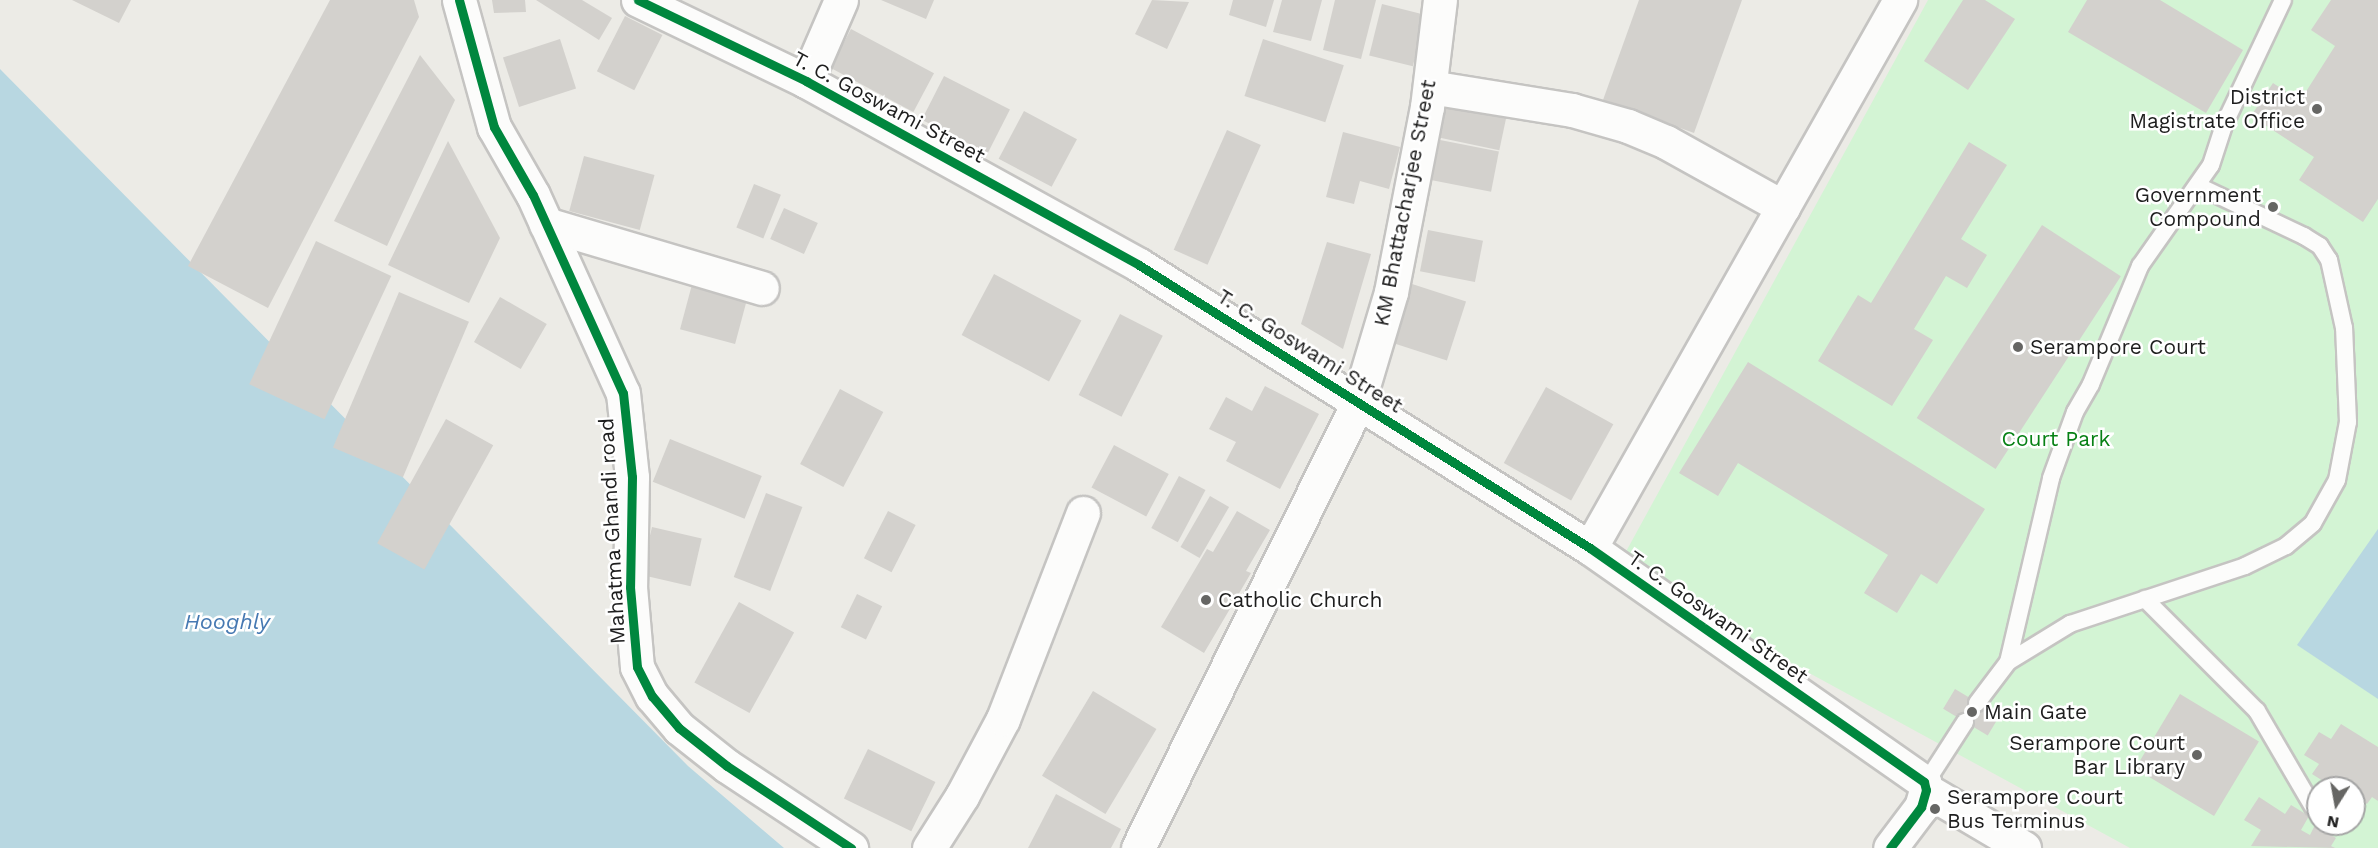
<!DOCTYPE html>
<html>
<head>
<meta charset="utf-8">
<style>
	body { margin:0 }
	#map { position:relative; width:2378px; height:848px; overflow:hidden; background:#ecebe6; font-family:"Work Sans",sans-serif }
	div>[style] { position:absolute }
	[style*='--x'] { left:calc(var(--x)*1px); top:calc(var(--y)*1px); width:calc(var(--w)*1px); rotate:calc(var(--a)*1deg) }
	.park>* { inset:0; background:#d3f4d4 }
	.water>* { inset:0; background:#b8d7e1 }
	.building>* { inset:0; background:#d3d1cd; transform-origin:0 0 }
	.roads { filter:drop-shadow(2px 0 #c5c4c2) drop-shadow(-2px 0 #c5c4c2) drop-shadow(0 2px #c5c4c2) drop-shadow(0 -2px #c5c4c2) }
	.service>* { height:16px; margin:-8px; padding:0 8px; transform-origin:8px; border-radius:8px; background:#fcfcfb }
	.minor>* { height:33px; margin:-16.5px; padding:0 16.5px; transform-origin:16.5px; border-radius:16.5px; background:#fcfcfb }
	.tertiary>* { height:33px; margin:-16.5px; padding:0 16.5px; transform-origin:16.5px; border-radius:16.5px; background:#fcfcfb }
	.cycleway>* { height:9px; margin:-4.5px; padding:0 4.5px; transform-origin:4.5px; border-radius:4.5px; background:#00873e }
	.dots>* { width:16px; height:16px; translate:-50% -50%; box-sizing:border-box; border:3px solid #fff; border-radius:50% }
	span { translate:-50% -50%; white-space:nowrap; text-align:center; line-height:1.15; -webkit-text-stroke:5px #fff; paint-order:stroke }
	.poi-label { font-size:21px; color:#1e1e1e }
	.right { translate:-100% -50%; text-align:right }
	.left { translate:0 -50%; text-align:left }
	.street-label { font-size:21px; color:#1e1e1e }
	.park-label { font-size:21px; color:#078115 }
	.water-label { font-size:22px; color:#4679b2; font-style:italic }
	.north { position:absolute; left:2306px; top:776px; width:60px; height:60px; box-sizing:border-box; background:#fff; border:2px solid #a5a5a5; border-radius:50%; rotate:191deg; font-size:16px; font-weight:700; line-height:24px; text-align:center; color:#1e1e1e }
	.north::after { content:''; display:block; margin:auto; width:21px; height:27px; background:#666664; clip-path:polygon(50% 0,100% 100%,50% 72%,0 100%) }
</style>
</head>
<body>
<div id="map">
	<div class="park">
		<div style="clip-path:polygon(evenodd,1928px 0,2378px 0,2378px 848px,2130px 848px,1617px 568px,1928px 0,2318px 788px,2354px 788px,2354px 824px,2318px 824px,2318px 788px)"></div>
	</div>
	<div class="water">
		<div style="clip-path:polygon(0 69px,688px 766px,784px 848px,0 848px)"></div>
		<div style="clip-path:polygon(2378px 529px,2378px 699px,2297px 645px)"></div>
	</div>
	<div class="building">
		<div style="clip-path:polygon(72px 0,131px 0,119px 23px)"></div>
		<div style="clip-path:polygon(330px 0,414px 0,419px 17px,268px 308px,188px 266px)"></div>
		<div style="clip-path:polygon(492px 0,525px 0,526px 12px,494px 13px)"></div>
		<div style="clip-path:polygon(536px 0,582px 0,612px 18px,599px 40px)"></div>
		<div style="clip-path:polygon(881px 0,934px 0,926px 19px)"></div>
		<div style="clip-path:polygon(1152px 0,1189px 2px,1167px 49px,1135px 34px)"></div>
		<div style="clip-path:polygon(1233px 0,1274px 0,1266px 27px,1229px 15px)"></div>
		<div style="clip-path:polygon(1282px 0,1322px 0,1311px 41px,1273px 32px)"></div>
		<div style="clip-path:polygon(1335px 0,1376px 0,1361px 59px,1323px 50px)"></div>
		<div style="clip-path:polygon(1639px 0,1742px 0,1694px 133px,1603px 100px)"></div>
		<div style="clip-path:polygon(1963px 0,1985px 0,2015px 19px,1968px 90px,1924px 61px)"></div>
		<div style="clip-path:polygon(2087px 0,2160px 0,2243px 50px,2206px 113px,2068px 32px)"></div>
		<div style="clip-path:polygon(2331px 0,2378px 0,2378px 199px,2363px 222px,2299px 180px,2314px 157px,2251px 116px,2273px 83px,2300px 101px,2335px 46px,2311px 30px)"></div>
		<div style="left:1382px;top:4px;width:45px;height:53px;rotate:14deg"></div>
		<div style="left:625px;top:16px;width:42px;height:62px;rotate:27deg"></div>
		<div style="left:851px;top:29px;width:94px;height:44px;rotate:28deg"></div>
		<div style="left:560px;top:39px;width:52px;height:60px;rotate:72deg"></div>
		<div style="left:1263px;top:39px;width:85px;height:60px;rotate:18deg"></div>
		<div style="clip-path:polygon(420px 55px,455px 100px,387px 246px,334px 221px)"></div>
		<div style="left:944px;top:76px;width:74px;height:49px;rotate:27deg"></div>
		<div style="left:1446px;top:98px;width:63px;height:40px;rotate:12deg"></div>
		<div style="left:1024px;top:111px;width:60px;height:54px;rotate:28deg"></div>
		<div style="left:1227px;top:130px;width:37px;height:131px;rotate:24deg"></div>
		<div style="clip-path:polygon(1343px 132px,1400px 147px,1389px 189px,1360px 181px,1354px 204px,1326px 197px)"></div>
		<div style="left:1440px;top:140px;width:60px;height:41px;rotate:11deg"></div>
		<div style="clip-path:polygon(448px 141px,500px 238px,469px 303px,388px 265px)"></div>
		<div style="clip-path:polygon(1969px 142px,2007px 165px,1961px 239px,1987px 255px,1967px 288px,1946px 276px,1914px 329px,1933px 340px,1892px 406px,1818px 361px,1858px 295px,1871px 303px)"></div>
		<div style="left:584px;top:156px;width:73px;height:57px;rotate:15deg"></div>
		<div style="left:754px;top:184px;width:29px;height:47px;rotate:22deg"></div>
		<div style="left:784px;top:208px;width:37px;height:34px;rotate:24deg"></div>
		<div style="left:2042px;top:225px;width:94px;height:230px;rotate:33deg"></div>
		<div style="left:1428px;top:230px;width:56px;height:42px;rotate:11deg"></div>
		<div style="left:316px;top:241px;width:83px;height:158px;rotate:25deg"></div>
		<div style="clip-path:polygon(1327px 242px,1371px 254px,1343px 349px,1301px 324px)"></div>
		<div style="left:994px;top:274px;width:99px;height:69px;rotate:28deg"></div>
		<div style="left:694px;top:277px;width:57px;height:54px;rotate:15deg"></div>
		<div style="left:1409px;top:283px;width:60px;height:62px;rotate:18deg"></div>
		<div style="left:399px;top:292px;width:76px;height:169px;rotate:23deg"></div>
		<div style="left:500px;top:297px;width:54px;height:52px;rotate:30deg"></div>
		<div style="left:1120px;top:314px;width:48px;height:91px;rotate:27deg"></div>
		<div style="clip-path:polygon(1748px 362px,1985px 509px,1937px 584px,1921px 574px,1897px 613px,1864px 593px,1888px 555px,1738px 463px,1718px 496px,1679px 473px)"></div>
		<div style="clip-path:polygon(1265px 386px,1319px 414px,1280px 489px,1226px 461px,1236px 442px,1209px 429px,1226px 397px,1252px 411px)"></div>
		<div style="left:1546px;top:387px;width:77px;height:87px;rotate:29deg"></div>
		<div style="left:840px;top:389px;width:49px;height:85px;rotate:28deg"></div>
		<div style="left:446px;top:419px;width:54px;height:142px;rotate:29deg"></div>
		<div style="left:670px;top:439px;width:99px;height:46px;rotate:22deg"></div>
		<div style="left:1114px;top:445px;width:62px;height:48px;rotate:28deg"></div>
		<div style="left:1179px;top:476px;width:30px;height:59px;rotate:28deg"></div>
		<div style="left:766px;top:493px;width:39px;height:90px;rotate:21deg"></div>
		<div style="left:1210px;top:496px;width:22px;height:59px;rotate:30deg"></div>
		<div style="left:888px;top:511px;width:31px;height:53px;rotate:27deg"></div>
		<div style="clip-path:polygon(1237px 511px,1270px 530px,1246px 571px,1251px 573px,1204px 653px,1161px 627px,1207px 549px,1213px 552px)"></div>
		<div style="left:652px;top:527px;width:51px;height:49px;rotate:13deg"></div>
		<div style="left:857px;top:594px;width:28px;height:37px;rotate:26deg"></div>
		<div style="left:739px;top:602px;width:63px;height:92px;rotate:29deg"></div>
		<div style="left:1955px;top:689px;width:52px;height:23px;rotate:31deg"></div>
		<div style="left:1093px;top:691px;width:74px;height:99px;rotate:31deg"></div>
		<div style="left:2180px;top:694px;width:92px;height:87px;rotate:31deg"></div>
		<div style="clip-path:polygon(2341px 724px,2378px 747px,2378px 801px,2372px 797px,2367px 804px,2354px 796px,2355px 784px,2346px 778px,2340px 788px,2334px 788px,2312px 774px,2319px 764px,2304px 755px,2319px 732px,2331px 739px)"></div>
		<div style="left:868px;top:749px;width:75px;height:55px;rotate:26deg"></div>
		<div style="clip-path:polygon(1056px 794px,1121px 829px,1111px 848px,1028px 848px)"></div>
		<div style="clip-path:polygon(2259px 797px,2285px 814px,2291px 805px,2309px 816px,2301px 830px,2310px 835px,2315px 825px,2336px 838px,2331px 846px,2335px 848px,2251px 846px,2261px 830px,2244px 820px)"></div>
	</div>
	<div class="roads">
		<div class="service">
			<div style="--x:2145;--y:599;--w:158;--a:45"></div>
			<div style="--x:2257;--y:711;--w:111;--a:59.7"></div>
			<div style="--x:2008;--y:662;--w:189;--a:-76.8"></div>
			<div style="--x:2051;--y:478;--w:70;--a:-70"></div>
			<div style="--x:2075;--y:412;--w:32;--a:-60"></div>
			<div style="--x:2091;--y:384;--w:128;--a:-67.4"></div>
			<div style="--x:2140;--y:266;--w:123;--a:-54.9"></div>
			<div style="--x:2211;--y:165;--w:40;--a:-72"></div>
			<div style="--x:2223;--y:127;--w:140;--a:-64.7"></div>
			<div style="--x:1977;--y:703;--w:51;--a:-52.9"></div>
			<div style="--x:2008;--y:662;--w:73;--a:-31.5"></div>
			<div style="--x:2070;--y:624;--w:184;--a:-18.3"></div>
			<div style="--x:2245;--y:566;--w:46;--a:-26"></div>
			<div style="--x:2286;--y:546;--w:35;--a:-40"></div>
			<div style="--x:2313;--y:523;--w:49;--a:-60.8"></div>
			<div style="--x:2337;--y:480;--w:59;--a:-79.3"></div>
			<div style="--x:2348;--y:422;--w:94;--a:-92.4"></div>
			<div style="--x:2344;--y:328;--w:70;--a:-102.4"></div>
			<div style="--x:2329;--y:260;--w:17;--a:-123"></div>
			<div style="--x:2320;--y:246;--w:19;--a:-148"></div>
			<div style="--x:2304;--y:236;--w:117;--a:-154.7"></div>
			<div style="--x:1925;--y:784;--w:74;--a:-57.2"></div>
		</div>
		<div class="minor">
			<div style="--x:459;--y:0;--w:132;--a:74.6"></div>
			<div style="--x:494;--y:127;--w:78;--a:60.2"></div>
			<div style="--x:533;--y:195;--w:217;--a:65.6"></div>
			<div style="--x:623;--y:393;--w:84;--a:83.9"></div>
			<div style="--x:632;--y:477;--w:110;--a:91"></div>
			<div style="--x:630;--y:587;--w:80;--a:85"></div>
			<div style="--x:637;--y:667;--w:33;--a:63"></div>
			<div style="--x:652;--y:696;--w:42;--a:49.8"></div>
			<div style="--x:679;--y:728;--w:61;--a:38.4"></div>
			<div style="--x:727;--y:766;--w:149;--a:33.5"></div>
			<div style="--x:806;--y:81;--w:88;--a:-66.6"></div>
			<div style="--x:1430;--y:87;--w:144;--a:9.2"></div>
			<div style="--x:1572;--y:110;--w:58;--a:15.9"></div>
			<div style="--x:1628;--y:126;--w:41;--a:22.8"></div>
			<div style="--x:1666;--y:142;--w:134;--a:29.1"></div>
			<div style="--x:546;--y:224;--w:225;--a:16.5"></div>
			<div style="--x:1590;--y:548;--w:630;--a:-60.5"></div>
			<div style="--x:1926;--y:790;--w:114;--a:30.6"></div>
			<div style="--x:929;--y:848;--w:62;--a:-57.6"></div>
			<div style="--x:962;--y:796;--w:87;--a:-62"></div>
			<div style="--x:1003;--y:719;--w:221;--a:-68.8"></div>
			<div style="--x:1138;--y:848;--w:496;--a:-63.7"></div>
			<div style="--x:1358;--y:403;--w:116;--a:-73.4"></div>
			<div style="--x:1391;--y:292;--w:188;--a:-79"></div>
			<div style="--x:1427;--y:107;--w:108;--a:-83.1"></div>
		</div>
		<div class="tertiary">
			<div style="--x:638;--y:0;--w:187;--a:25.7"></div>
			<div style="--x:806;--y:81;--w:380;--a:28.9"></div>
			<div style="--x:1139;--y:265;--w:532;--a:32.11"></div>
			<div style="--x:1590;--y:548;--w:408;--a:35"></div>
			<div style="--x:1924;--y:782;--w:8;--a:76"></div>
			<div style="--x:1926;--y:790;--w:18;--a:106"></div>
			<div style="--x:1921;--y:807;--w:51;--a:127.1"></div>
		</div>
	</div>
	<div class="cycleway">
		<div style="--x:459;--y:0;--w:132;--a:74.6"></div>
		<div style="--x:494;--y:127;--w:78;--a:60.2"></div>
		<div style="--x:533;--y:195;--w:217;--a:65.6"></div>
		<div style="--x:623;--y:393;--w:84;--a:83.9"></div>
		<div style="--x:632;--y:477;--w:110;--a:91"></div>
		<div style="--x:630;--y:587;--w:80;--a:85"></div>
		<div style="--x:637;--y:667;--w:33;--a:63"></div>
		<div style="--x:652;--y:696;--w:42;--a:49.8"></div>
		<div style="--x:679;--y:728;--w:61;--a:38.4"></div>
		<div style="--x:727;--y:766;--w:149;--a:33.5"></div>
		<div style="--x:638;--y:0;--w:187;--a:25.7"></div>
		<div style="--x:806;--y:81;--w:380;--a:28.9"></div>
		<div style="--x:1139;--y:265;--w:532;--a:32.11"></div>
		<div style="--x:1590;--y:548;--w:408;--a:35"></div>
		<div style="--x:1924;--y:782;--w:8;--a:76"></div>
		<div style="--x:1926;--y:790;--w:18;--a:106"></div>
		<div style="--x:1921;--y:807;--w:51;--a:127.1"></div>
	</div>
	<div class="dots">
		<div style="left:2317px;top:109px;background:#666664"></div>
		<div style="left:2273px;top:207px;background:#666664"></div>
		<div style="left:2018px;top:347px;background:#666664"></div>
		<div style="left:1206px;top:600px;background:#666664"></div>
		<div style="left:1972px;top:712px;background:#666664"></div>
		<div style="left:2197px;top:755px;background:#666664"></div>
		<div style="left:1935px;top:809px;background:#666664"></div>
	</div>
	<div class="poi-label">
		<span class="right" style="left:2305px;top:109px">District<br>Magistrate Office</span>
		<span class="right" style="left:2261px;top:207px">Government<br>Compound</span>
		<span class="left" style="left:2030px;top:347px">Serampore Court</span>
		<span class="left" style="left:1218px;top:600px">Catholic Church</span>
		<span class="left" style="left:1984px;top:712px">Main Gate</span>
		<span class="right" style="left:2185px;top:755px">Serampore Court<br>Bar Library</span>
		<span class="left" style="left:1947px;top:809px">Serampore Court<br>Bus Terminus</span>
	</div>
	<div class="street-label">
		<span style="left:889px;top:107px;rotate:28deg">T. C. Goswami Street</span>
		<span style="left:1405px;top:203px;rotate:-79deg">KM Bhattacharjee Street</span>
		<span style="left:1310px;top:351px;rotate:32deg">T. C. Goswami Street</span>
		<span style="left:612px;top:531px;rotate:-93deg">Mahatma Ghandi road</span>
		<span style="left:1718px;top:617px;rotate:35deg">T. C. Goswami Street</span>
	</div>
	<div class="park-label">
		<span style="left:2056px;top:439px">Court Park</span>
	</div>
	<div class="water-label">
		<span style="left:227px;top:622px">Hooghly</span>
	</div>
	<div class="north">N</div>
</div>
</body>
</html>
